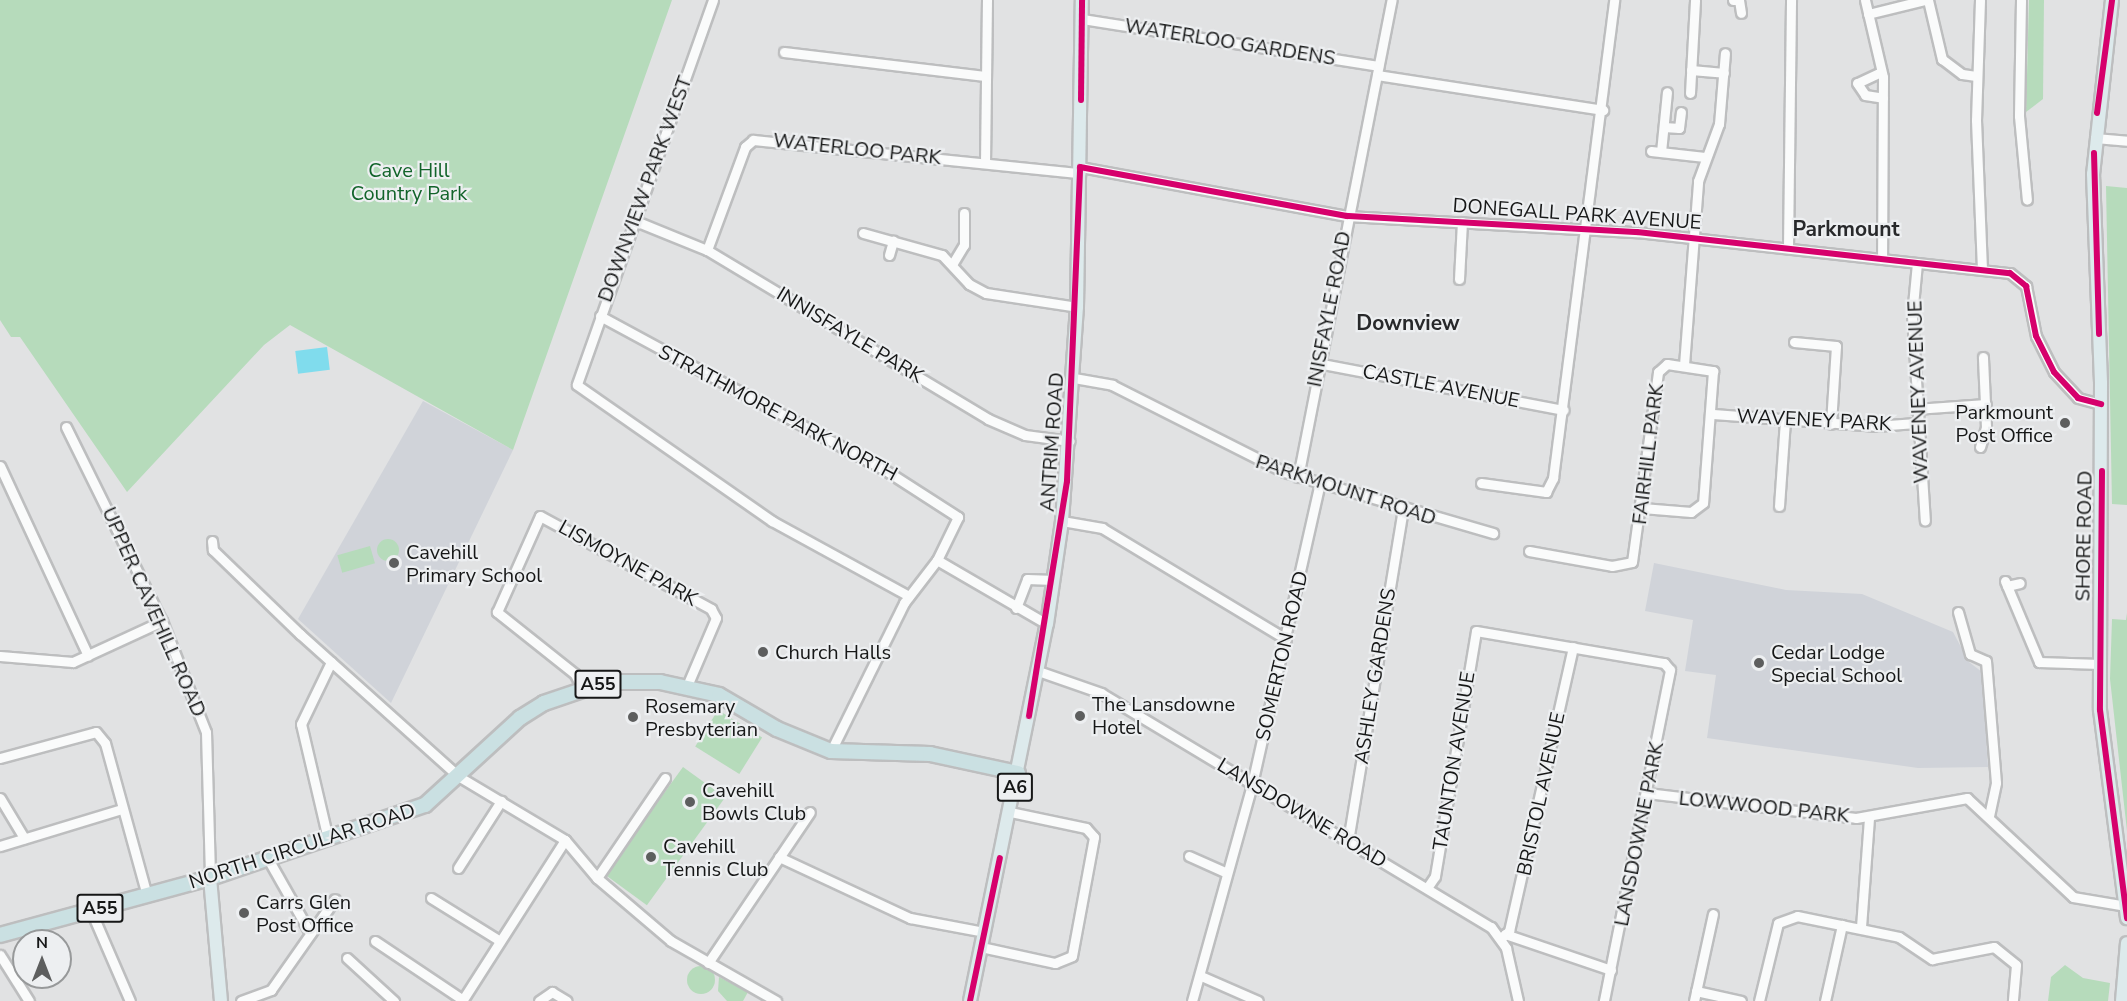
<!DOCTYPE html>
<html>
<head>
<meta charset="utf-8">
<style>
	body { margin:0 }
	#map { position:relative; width:2127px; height:1001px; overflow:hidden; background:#e1e2e3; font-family:"Nunito Sans",sans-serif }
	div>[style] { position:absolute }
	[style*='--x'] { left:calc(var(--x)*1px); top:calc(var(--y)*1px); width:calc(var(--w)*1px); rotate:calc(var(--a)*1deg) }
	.built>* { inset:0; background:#d0d3d9 }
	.green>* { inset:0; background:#b6dbbb; transform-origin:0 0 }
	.round { border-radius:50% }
	.water>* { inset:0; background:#80dced; transform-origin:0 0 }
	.roads { filter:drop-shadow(2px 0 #bdbebf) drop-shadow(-2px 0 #bdbebf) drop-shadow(0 2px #bdbebf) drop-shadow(0 -2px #bdbebf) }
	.minor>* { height:9px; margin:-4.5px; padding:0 4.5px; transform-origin:4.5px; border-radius:4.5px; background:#fafbfb }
	.major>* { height:12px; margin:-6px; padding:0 6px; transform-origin:6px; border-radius:6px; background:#ddeaec }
	.highway>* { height:14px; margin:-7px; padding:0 7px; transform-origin:7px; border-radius:7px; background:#cae0e2 }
	.cycleway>* { height:6px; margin:-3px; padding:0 3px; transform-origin:3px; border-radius:3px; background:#d6006c }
	.dots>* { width:16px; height:16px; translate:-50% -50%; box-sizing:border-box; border:3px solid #edeff1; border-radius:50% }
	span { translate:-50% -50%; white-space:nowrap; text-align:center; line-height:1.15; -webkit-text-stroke:4.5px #edeff1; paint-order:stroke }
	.shield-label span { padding:2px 4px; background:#edeff1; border:2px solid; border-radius:4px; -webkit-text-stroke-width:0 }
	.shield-label { font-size:18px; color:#161717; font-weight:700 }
	.street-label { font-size:20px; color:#161717 }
	.park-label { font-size:20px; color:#12642a }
	.poi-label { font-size:20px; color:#161717 }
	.right { translate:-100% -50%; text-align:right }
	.left { translate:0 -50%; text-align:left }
	.neighbourhood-label { font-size:21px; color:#28292b; font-weight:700 }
	.north { position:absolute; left:12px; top:929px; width:60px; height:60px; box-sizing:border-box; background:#edeff1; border:2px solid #97999a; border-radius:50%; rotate:0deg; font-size:16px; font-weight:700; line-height:24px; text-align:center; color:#161717 }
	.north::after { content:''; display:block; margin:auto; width:21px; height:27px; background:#5d5e5e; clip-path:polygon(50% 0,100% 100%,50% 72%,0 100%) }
</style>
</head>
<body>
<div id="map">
	<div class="built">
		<div style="clip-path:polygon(423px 401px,513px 450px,391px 703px,298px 619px)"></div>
		<div style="clip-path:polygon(1654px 563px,1786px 590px,1862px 594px,1953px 632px,1969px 662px,1982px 672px,1988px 767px,1918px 768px,1707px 738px,1716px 675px,1685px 671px,1693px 620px,1645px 611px)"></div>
	</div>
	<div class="green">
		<div style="clip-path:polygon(0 0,672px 0,513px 450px,290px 325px,264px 345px,127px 492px,20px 337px,11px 337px,0 320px)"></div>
		<div style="clip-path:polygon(2029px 0,2044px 0,2043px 99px,2026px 112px)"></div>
		<div style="clip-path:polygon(2106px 186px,2127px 188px,2127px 505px,2112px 504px)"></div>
		<div class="round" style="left:377px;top:539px;width:22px;height:22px"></div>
		<div style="left:370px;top:546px;width:18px;height:34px;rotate:74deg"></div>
		<div style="clip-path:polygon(2127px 613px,2127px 831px,2110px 679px,2112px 619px,2126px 620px)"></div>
		<div style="left:718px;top:710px;width:52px;height:43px;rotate:32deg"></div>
		<div style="left:683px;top:767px;width:52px;height:133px;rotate:36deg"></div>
		<div style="clip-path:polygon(2065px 965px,2083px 978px,2110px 983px,2108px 1001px,2048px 1001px,2051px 977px)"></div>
		<div class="round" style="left:687px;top:966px;width:28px;height:28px"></div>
		<div style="clip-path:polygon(719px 977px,748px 992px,743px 1001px,727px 1001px,718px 991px)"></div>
	</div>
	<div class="water">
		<div style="left:327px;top:347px;width:23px;height:32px;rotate:83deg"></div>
	</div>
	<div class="roads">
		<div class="minor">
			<div style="--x:713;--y:0;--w:408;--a:109.5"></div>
			<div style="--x:577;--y:385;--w:238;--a:34.9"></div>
			<div style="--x:772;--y:521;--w:156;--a:28.7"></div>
			<div style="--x:1733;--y:0;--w:6;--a:0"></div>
			<div style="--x:1739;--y:0;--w:13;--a:81"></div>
			<div style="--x:1865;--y:0;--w:79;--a:76.8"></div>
			<div style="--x:1883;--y:77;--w:182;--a:90.3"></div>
			<div style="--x:1928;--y:0;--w:61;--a:76.7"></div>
			<div style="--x:1942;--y:59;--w:25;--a:37"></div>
			<div style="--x:1962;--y:74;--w:14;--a:8"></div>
			<div style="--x:1980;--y:0;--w:120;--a:91.9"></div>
			<div style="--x:1976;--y:120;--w:149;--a:87.7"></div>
			<div style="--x:2021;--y:0;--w:116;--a:91"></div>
			<div style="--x:2019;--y:116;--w:84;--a:84.6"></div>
			<div style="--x:1868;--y:14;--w:59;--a:-13.8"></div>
			<div style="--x:1082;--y:19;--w:300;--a:9"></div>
			<div style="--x:784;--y:52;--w:202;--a:6.8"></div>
			<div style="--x:1691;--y:70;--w:33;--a:5"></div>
			<div style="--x:1881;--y:72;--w:26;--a:155"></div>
			<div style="--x:1857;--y:83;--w:14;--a:56"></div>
			<div style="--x:1865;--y:95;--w:18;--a:9"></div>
			<div style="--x:1377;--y:75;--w:229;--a:8.8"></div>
			<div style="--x:1690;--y:93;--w:93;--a:-86.9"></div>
			<div style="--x:1664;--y:127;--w:15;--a:4"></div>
			<div style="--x:1679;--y:128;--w:16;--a:-83"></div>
			<div style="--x:2095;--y:138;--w:32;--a:5"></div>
			<div style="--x:1651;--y:151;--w:54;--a:6.3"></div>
			<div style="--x:1661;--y:152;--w:60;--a:-84.3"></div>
			<div style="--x:985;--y:163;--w:163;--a:-89.3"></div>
			<div style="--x:1080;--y:167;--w:271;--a:10.4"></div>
			<div style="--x:1347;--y:216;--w:290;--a:3.2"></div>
			<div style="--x:1637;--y:232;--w:375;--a:6.3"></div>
			<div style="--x:2010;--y:273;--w:21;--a:39"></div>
			<div style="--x:2026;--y:286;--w:51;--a:78.7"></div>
			<div style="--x:2036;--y:336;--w:40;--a:63.4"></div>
			<div style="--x:2054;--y:372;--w:35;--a:47"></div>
			<div style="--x:2078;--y:398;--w:24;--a:15"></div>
			<div style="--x:633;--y:220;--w:80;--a:22.1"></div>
			<div style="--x:707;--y:250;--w:328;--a:31"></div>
			<div style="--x:988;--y:419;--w:40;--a:23.4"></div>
			<div style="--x:1025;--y:435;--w:45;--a:7.6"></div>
			<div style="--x:863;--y:233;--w:82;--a:15.6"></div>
			<div style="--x:942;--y:255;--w:40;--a:47"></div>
			<div style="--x:969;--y:284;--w:19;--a:28"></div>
			<div style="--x:986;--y:293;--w:92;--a:8.7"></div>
			<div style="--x:1788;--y:248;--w:248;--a:-89.3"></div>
			<div style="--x:707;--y:250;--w:110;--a:-69.7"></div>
			<div style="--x:745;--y:147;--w:11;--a:-41"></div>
			<div style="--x:753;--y:140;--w:329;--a:5.8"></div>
			<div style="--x:889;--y:255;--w:15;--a:-74"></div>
			<div style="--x:953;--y:263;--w:21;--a:-59"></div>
			<div style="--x:964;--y:245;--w:32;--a:-90"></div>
			<div style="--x:1917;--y:263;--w:53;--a:95.4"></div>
			<div style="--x:1912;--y:316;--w:205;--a:86.4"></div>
			<div style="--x:1459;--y:279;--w:57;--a:-87"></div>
			<div style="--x:600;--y:316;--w:324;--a:28.4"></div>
			<div style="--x:885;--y:470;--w:87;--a:32.8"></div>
			<div style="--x:958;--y:517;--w:48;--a:116"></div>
			<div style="--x:937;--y:560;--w:54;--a:127.5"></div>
			<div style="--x:904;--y:603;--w:165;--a:116.3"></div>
			<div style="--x:1794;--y:342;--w:42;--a:5.4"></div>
			<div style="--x:1836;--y:346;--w:78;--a:93.7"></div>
			<div style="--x:1317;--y:363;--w:251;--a:10.8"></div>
			<div style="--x:1684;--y:365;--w:185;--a:-85.6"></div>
			<div style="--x:1698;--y:181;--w:61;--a:-69.8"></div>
			<div style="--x:1719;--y:124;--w:71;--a:-85.2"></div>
			<div style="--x:1074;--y:378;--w:39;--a:10"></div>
			<div style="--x:1112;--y:385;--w:193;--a:26.8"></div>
			<div style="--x:1284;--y:472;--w:218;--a:16.3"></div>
			<div style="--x:1915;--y:409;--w:71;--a:-4"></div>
			<div style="--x:1713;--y:414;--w:162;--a:4.2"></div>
			<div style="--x:1875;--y:426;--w:41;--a:-4.2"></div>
			<div style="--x:66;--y:427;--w:216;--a:63.7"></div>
			<div style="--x:162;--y:621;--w:119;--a:68.4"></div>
			<div style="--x:206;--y:732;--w:146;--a:88.4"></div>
			<div style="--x:1980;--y:447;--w:21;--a:-73"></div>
			<div style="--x:1986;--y:427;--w:70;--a:-92.5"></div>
			<div style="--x:0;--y:466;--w:209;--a:65.1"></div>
			<div style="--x:1298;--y:477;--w:486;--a:-78.9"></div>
			<div style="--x:1481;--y:483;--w:66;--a:7.9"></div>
			<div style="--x:1546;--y:492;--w:16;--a:-63"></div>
			<div style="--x:1553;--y:478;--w:482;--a:-82.7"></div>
			<div style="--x:1779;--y:506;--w:85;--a:-86"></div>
			<div style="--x:1062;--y:521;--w:41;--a:9.9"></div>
			<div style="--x:1102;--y:528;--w:215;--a:31.1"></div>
			<div style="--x:212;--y:541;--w:9;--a:84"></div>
			<div style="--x:213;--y:550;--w:121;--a:44"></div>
			<div style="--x:300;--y:634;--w:212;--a:41.9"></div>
			<div style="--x:458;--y:776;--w:125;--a:30.9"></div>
			<div style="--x:565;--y:840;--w:50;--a:49.9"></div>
			<div style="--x:597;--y:878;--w:97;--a:40.4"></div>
			<div style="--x:671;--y:941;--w:121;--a:29.7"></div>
			<div style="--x:1529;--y:551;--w:84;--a:10.2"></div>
			<div style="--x:1612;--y:566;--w:20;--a:-11"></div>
			<div style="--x:1632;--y:562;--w:192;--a:-82.2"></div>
			<div style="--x:1658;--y:372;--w:12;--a:-42"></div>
			<div style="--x:1667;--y:364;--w:47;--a:8.7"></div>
			<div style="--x:1713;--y:371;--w:132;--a:94.3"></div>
			<div style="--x:1703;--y:503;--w:15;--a:143"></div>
			<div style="--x:1691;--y:512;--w:49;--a:-175.3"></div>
			<div style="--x:937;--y:560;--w:127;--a:30.2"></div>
			<div style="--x:2005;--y:581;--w:88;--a:67.2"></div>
			<div style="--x:2039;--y:662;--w:61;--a:1.9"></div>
			<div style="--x:2007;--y:586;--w:13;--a:-13"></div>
			<div style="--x:1016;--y:608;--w:31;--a:-69"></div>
			<div style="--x:1027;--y:579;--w:27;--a:2"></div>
			<div style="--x:1958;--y:612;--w:44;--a:74.1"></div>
			<div style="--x:1970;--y:654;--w:17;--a:24"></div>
			<div style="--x:1986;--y:661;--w:122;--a:85.3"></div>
			<div style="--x:1996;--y:783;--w:33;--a:102"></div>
			<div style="--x:0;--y:656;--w:73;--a:4.7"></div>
			<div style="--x:73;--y:662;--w:98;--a:-24.7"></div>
			<div style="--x:1038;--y:671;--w:67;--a:19.2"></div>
			<div style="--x:1101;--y:693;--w:455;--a:31"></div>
			<div style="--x:1491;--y:927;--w:26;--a:54"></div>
			<div style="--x:1506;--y:948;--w:54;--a:77.2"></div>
			<div style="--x:582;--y:688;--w:16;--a:-117"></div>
			<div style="--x:575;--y:674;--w:100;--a:-141.5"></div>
			<div style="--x:497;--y:612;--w:105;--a:-65.9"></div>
			<div style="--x:540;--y:516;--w:195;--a:28.5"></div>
			<div style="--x:711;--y:609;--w:10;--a:61"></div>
			<div style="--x:716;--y:618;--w:74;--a:113.1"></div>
			<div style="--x:0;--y:758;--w:99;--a:-15.2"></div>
			<div style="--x:96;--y:732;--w:14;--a:51"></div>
			<div style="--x:105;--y:743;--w:158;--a:74.6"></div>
			<div style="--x:1647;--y:793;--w:210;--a:6.8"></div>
			<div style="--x:1856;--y:818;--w:113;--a:-10.2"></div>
			<div style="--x:1967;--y:798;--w:145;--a:43"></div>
			<div style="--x:2073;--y:897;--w:54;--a:9.6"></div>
			<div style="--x:0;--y:798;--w:47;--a:59"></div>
			<div style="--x:328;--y:839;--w:118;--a:-103.2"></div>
			<div style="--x:301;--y:724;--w:69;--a:-64.2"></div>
			<div style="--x:1348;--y:841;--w:336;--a:-80.6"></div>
			<div style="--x:0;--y:846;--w:127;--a:-16.9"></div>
			<div style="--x:1189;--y:856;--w:39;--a:24"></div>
			<div style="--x:779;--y:857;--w:145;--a:25"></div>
			<div style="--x:910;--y:918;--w:75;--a:10.7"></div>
			<div style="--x:268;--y:859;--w:85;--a:60.4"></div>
			<div style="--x:458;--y:868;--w:80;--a:-57.3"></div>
			<div style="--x:597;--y:878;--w:121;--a:-55.8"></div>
			<div style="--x:1427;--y:888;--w:14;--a:-56"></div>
			<div style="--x:1435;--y:876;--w:248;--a:-80.5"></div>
			<div style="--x:1476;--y:631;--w:191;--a:9.7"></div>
			<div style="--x:1664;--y:663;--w:9;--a:49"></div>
			<div style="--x:1670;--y:670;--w:338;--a:101.3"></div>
			<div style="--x:431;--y:898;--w:81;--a:31.9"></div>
			<div style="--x:91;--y:911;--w:98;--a:66.6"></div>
			<div style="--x:1861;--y:927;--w:110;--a:-85.8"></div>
			<div style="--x:1505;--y:934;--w:112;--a:18.8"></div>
			<div style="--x:1501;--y:938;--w:11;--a:-41"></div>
			<div style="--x:1509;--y:931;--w:291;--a:-77.3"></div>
			<div style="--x:375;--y:941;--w:106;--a:33.8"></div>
			<div style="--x:981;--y:947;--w:76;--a:12.2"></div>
			<div style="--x:1055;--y:963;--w:18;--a:-22"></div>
			<div style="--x:1072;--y:956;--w:121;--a:-79.5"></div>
			<div style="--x:1094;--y:837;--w:12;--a:-132"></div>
			<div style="--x:1086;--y:828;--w:78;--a:-168.1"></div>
			<div style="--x:0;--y:955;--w:54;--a:57.8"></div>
			<div style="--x:347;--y:958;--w:64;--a:42.5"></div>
			<div style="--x:708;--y:963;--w:182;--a:-56"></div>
			<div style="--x:1201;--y:976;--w:62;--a:23.7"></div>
			<div style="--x:1696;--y:991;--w:46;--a:12.5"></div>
			<div style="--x:241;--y:1001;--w:32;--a:-20"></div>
			<div style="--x:271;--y:990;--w:111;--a:-54.9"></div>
			<div style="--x:462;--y:1001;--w:191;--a:-57.4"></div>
			<div style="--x:539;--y:1001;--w:16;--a:-35"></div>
			<div style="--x:552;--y:992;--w:17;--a:31"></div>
			<div style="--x:1192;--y:1001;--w:225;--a:-74.5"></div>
			<div style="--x:1252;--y:784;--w:309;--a:-77.3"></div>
			<div style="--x:1694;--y:1001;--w:89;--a:-77.7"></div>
			<div style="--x:1759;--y:1001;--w:80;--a:-76.3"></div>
			<div style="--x:1778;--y:923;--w:20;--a:-20"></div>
			<div style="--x:1797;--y:916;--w:104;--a:11.6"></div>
			<div style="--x:1899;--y:937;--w:40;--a:34"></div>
			<div style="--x:1932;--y:959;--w:63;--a:-11"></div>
			<div style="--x:1994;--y:947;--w:28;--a:39"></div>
			<div style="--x:2016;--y:965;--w:36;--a:95"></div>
			<div style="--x:1825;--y:1001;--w:78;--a:-77.4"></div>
		</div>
		<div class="major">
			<div style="--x:2112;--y:0;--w:175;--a:96.2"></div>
			<div style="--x:2093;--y:174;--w:209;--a:87.8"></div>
			<div style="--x:2101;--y:383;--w:327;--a:90.2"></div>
			<div style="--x:2100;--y:710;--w:210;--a:82.6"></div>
			<div style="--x:210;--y:878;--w:123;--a:84.9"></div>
			<div style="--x:970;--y:1001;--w:385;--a:-78.5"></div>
			<div style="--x:1047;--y:624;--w:104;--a:-81.7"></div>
			<div style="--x:1062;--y:521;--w:215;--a:-86"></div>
			<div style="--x:1077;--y:307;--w:307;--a:-89.1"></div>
			<div style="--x:2122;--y:1001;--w:58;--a:-85.1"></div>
		</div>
		<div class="highway">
			<div style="--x:0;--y:935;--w:218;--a:-15.2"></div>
			<div style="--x:210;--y:878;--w:227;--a:-18.8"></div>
			<div style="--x:425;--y:805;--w:129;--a:-42.5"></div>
			<div style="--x:520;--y:718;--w:28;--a:-32"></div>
			<div style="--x:544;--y:703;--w:65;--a:-18.7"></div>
			<div style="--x:606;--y:682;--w:54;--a:0"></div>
			<div style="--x:660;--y:682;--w:60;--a:12.4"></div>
			<div style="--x:719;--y:695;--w:67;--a:30.4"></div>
			<div style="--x:777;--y:729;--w:58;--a:22.2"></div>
			<div style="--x:831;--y:751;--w:99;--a:1.7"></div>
			<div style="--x:930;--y:754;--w:90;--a:12.2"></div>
		</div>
	</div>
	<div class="cycleway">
		<div style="--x:1081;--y:100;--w:100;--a:-89.4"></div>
		<div style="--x:2097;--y:113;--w:114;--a:-82.4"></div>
		<div style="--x:2094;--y:153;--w:181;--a:88.4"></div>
		<div style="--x:2102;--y:471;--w:239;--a:90.5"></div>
		<div style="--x:2100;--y:710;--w:210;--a:82.6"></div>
		<div style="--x:1029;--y:716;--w:238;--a:-80.8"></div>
		<div style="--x:1067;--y:481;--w:314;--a:-87.6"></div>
		<div style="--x:1080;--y:167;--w:271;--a:10.4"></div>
		<div style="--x:1347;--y:216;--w:290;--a:3.2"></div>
		<div style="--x:1637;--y:232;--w:375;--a:6.3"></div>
		<div style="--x:2010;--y:273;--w:21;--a:39"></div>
		<div style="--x:2026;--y:286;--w:51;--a:78.7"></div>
		<div style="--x:2036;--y:336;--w:40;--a:63.4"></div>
		<div style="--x:2054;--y:372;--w:35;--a:47"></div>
		<div style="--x:2078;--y:398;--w:24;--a:15"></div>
		<div style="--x:970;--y:1001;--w:146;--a:-78.2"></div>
	</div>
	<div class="dots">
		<div style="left:2065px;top:423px;background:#5d5e5e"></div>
		<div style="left:394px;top:563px;background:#5d5e5e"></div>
		<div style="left:763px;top:652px;background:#5d5e5e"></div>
		<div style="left:1759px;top:663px;background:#5d5e5e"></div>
		<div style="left:1080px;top:716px;background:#5d5e5e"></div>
		<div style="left:633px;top:717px;background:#5d5e5e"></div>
		<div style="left:690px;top:802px;background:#5d5e5e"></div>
		<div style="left:651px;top:857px;background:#5d5e5e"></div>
		<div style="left:244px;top:913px;background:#5d5e5e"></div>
	</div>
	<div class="shield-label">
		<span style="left:598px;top:684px">A55</span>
		<span style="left:1015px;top:787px">A6</span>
		<span style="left:100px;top:908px">A55</span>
	</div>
	<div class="street-label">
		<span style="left:1230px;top:42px;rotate:9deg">WATERLOO GARDENS</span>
		<span style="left:857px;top:149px;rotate:6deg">WATERLOO PARK</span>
		<span style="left:645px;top:189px;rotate:-70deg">DOWNVIEW PARK WEST</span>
		<span style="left:1577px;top:214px;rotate:4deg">DONEGALL PARK AVENUE</span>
		<span style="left:1329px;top:309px;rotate:-79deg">INISFAYLE ROAD</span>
		<span style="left:850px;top:335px;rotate:31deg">INNISFAYLE PARK</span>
		<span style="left:1441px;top:386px;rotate:11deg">CASTLE AVENUE</span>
		<span style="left:1918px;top:392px;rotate:-92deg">WAVENEY AVENUE</span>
		<span style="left:778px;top:413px;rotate:28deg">STRATHMORE PARK NORTH</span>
		<span style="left:1814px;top:420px;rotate:3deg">WAVENEY PARK</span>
		<span style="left:1052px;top:442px;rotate:-86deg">ANTRIM ROAD</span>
		<span style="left:1648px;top:454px;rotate:-83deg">FAIRHILL PARK</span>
		<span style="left:1346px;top:490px;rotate:18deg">PARKMOUNT ROAD</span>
		<span style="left:2084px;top:536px;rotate:-89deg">SHORE ROAD</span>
		<span style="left:628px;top:563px;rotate:29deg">LISMOYNE PARK</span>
		<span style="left:154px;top:612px;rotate:66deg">UPPER CAVEHILL ROAD</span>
		<span style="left:1282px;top:656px;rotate:-77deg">SOMERTON ROAD</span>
		<span style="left:1375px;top:676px;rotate:-81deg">ASHLEY GARDENS</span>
		<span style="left:1454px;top:761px;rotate:-81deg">TAUNTON AVENUE</span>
		<span style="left:1541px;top:794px;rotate:-78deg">BRISTOL AVENUE</span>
		<span style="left:1764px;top:807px;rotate:6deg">LOWWOOD PARK</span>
		<span style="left:1302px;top:813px;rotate:31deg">LANSDOWNE ROAD</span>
		<span style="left:1639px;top:834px;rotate:-79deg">LANSDOWNE PARK</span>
		<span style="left:302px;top:846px;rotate:-18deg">NORTH CIRCULAR ROAD</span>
	</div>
	<div class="park-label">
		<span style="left:409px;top:182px">Cave Hill<br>Country Park</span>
	</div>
	<div class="poi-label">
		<span class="right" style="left:2053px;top:424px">Parkmount<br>Post Office</span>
		<span class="left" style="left:406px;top:564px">Cavehill<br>Primary School</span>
		<span class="left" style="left:775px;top:652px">Church Halls</span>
		<span class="left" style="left:1771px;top:664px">Cedar Lodge<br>Special School</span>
		<span class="left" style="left:1092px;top:716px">The Lansdowne<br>Hotel</span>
		<span class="left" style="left:645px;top:718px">Rosemary<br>Presbyterian</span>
		<span class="left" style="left:702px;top:802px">Cavehill<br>Bowls Club</span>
		<span class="left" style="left:663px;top:858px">Cavehill<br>Tennis Club</span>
		<span class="left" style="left:256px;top:914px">Carrs Glen<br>Post Office</span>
	</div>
	<div class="neighbourhood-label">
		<span style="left:1846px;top:229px">Parkmount</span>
		<span style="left:1408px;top:323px">Downview</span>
	</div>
	<div class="north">N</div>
</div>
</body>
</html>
